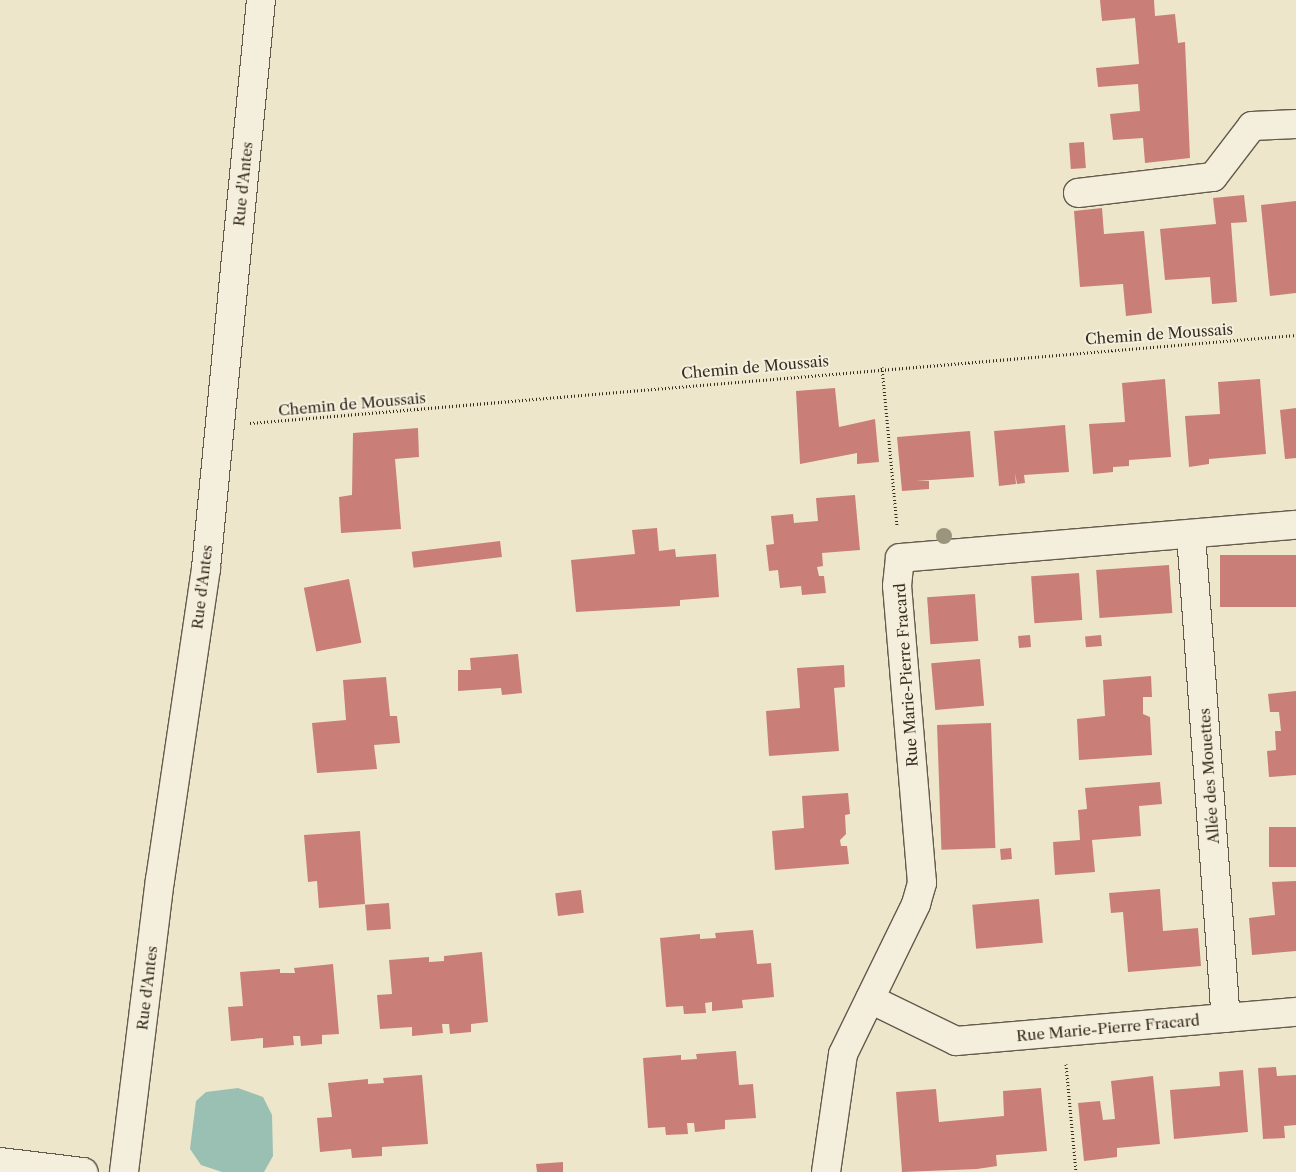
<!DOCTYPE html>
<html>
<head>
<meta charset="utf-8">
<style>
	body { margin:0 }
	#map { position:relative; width:1296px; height:1172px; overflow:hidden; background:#eee6ca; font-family:"Libre Caslon Text",serif }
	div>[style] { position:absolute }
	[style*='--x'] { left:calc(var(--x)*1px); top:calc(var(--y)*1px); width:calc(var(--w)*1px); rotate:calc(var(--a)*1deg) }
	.water>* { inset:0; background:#99c0b3 }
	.building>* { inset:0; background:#c97e78; transform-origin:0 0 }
	.path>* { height:3px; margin-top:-1.5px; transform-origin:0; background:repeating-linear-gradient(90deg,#372c21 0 1px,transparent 0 3.5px) }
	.roads { filter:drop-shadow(1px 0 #655a4b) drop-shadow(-1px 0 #655a4b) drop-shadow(0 1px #655a4b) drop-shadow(0 -1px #655a4b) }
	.minor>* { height:28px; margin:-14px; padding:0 14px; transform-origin:14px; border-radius:14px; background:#f4efdd }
	.tertiary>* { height:28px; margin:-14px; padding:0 14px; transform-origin:14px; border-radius:14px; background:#f4efdd }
	.trees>* { width:16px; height:16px; margin:-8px; border-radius:50%; background:#9b957d }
	span { translate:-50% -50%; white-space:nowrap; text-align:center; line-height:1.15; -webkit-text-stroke:4px #f4efdd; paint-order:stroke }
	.street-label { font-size:15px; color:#372c21 }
</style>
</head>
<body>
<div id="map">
	<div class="water">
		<div style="clip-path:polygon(238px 1088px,263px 1097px,272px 1115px,273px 1156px,264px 1172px,222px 1172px,201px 1165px,190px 1149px,196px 1101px,206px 1092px)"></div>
	</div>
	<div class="building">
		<div style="clip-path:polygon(1100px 0,1154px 0,1155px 16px,1175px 14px,1178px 43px,1185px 42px,1190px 158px,1145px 163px,1143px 138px,1113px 140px,1110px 114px,1140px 111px,1138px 84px,1098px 87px,1096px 68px,1139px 64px,1135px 18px,1102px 21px)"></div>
		<div style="left:1084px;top:142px;width:26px;height:15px;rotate:86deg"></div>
		<div style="clip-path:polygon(1244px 195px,1247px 222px,1231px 223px,1237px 302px,1212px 304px,1210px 277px,1165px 280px,1160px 229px,1216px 224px,1213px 198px)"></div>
		<div style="clip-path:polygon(1296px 201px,1296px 293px,1270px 296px,1261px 205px)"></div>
		<div style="clip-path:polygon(1102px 208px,1104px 234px,1144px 231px,1152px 313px,1126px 316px,1123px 284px,1080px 287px,1074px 211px)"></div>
		<div style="clip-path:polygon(1165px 379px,1171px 457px,1129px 460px,1129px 466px,1113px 467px,1113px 472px,1093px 474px,1089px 424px,1125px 422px,1122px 383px)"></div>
		<div style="clip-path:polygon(1260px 379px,1266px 454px,1209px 459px,1209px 464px,1189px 467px,1185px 416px,1220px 414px,1218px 382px)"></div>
		<div style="clip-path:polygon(835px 388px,839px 427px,875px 419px,879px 462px,857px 464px,857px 453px,800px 464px,796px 391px)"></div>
		<div style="clip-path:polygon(1296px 408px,1296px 458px,1285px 459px,1280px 410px)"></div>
		<div style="clip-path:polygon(1065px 425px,1069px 472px,1024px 475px,1025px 483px,1017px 484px,1015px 473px,1016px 484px,999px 486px,994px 431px)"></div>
		<div style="clip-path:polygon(418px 428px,419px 457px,395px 459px,401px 529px,341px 533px,339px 497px,352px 495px,353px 433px)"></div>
		<div style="clip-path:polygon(970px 431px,974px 477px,916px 481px,929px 481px,929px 489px,902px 491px,897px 437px)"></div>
		<div style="clip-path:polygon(855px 495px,860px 550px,822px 553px,823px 566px,817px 567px,819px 576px,824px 576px,826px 593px,802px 595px,801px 586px,780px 588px,778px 570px,769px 571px,766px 545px,774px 544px,771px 516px,793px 514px,794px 523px,818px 521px,816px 498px)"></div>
		<div style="clip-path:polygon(657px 528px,659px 551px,675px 549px,676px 557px,716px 554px,719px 597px,680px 600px,680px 606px,576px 612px,571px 560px,635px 554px,632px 530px)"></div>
		<div style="left:500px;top:541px;width:16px;height:89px;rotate:83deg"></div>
		<div style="left:1296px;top:555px;width:52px;height:76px;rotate:90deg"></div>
		<div style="left:1169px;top:565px;width:48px;height:73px;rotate:86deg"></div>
		<div style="left:1079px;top:573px;width:47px;height:48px;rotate:86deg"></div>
		<div style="left:349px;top:579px;width:65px;height:46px;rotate:79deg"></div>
		<div style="left:975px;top:594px;width:47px;height:48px;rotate:86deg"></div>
		<div style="left:1030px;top:635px;width:12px;height:12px;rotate:85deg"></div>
		<div style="left:1101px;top:635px;width:11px;height:16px;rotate:85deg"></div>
		<div style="clip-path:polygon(518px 654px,522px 693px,502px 695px,501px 688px,458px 691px,458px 670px,471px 670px,470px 658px)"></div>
		<div style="left:980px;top:659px;width:47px;height:49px;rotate:85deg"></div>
		<div style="clip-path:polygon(844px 665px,845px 687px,834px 688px,839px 751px,769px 756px,766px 711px,800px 708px,797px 668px)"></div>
		<div style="clip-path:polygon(1151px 676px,1152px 697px,1143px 697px,1143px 714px,1150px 717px,1152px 755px,1079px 760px,1077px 719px,1105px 716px,1103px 680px)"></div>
		<div style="clip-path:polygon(386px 677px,390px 716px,397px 716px,400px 743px,374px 745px,377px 769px,317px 773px,312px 723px,346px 720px,343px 680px)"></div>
		<div style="clip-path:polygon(1296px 691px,1296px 775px,1269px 777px,1267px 751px,1276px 750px,1275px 731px,1281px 731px,1279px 712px,1270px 712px,1268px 694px)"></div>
		<div style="left:991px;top:723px;width:125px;height:54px;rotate:88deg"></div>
		<div style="clip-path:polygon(1160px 782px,1162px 804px,1139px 806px,1141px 836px,1092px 840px,1095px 872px,1055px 875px,1053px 842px,1080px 840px,1078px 810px,1087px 809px,1085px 788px)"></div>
		<div style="clip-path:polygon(848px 793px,850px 814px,845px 815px,846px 834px,840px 840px,841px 846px,847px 846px,849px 864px,775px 870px,772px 831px,804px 828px,802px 796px)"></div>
		<div style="left:1296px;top:827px;width:40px;height:27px;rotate:90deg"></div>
		<div style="clip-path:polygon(360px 831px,365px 904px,319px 908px,317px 881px,308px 882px,304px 835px)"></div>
		<div style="left:1011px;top:848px;width:11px;height:11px;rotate:85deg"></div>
		<div style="clip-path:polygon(1296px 881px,1296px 951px,1252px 955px,1249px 918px,1275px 915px,1272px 882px)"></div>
		<div style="clip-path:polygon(1160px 889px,1163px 931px,1198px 928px,1201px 966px,1128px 972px,1123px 912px,1111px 913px,1109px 893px)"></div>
		<div style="left:581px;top:890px;width:23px;height:26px;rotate:83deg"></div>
		<div style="left:1039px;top:899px;width:44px;height:67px;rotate:85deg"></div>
		<div style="left:389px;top:903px;width:26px;height:24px;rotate:86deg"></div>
		<div style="clip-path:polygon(753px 930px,757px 964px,771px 963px,774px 997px,742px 1000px,743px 1008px,712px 1011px,712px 1002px,705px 1003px,706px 1013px,684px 1014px,683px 1006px,666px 1007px,660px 938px,700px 934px,700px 939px,716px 938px,715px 933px)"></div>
		<div style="clip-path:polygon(482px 952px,488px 1022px,471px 1024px,471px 1032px,450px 1034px,449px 1024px,442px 1024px,443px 1033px,412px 1036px,412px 1027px,380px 1029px,377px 995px,392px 994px,389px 960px,429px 957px,429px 962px,444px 961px,444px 956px)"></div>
		<div style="clip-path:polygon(333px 964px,339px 1034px,322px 1035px,322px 1044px,301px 1046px,300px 1036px,293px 1036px,294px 1045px,263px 1048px,263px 1038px,231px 1041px,228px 1007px,243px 1006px,240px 972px,280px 969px,280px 973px,295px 973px,294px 968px)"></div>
		<div style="clip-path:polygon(736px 1051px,739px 1085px,753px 1084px,756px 1118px,725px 1120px,725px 1129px,695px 1132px,694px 1123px,687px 1123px,688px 1134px,666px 1135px,665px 1127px,648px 1128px,643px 1058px,681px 1055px,681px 1060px,697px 1059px,696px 1054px)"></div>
		<div style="clip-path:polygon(1276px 1067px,1277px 1076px,1296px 1075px,1296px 1125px,1284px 1126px,1285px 1138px,1263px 1139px,1258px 1068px)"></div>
		<div style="clip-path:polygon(1243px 1070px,1248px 1132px,1174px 1139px,1170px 1090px,1220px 1086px,1219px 1072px)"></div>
		<div style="clip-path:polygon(422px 1075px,428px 1144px,382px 1147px,382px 1156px,352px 1158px,351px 1149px,320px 1152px,317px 1118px,332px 1117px,328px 1083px,368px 1079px,368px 1084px,384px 1083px,383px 1078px)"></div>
		<div style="clip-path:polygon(1153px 1076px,1160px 1144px,1117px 1148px,1117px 1157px,1084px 1161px,1078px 1103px,1100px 1101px,1103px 1120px,1115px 1119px,1111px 1081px)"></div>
		<div style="clip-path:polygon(1041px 1088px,1047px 1151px,996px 1155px,997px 1166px,977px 1169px,902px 1172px,896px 1092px,936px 1089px,939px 1122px,1004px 1116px,1003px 1091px)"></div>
		<div style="clip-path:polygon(563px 1162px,563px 1172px,537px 1172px,536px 1164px)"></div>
	</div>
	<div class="path">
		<div style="--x:882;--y:367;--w:160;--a:84.6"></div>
		<div style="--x:250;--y:423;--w:1050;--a:-4.81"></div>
		<div style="--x:1066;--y:1064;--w:108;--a:84.7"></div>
	</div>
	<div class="roads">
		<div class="minor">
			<div style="--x:1078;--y:193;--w:136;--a:-6.8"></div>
			<div style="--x:1213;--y:177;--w:64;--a:-52.6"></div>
			<div style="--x:1252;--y:126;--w:44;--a:-2.6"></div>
			<div style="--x:1191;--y:534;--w:485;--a:85.9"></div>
			<div style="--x:870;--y:999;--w:96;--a:26"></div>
			<div style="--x:956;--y:1041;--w:341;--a:-4.9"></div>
			<div style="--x:0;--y:1162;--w:84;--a:6.9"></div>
			<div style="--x:826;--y:1172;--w:119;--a:-81.8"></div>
			<div style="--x:843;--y:1054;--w:167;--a:-64"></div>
			<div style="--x:916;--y:904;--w:22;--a:-74"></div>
			<div style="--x:922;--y:883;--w:298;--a:-94.8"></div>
			<div style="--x:897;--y:586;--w:28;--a:-84"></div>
			<div style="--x:900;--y:558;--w:397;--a:-4.8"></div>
		</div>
		<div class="tertiary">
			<div style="--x:124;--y:1172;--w:294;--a:-83"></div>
			<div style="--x:160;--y:880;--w:315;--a:-81.6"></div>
			<div style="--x:206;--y:568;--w:571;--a:-84.47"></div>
		</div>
	</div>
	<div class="trees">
		<div style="left:944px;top:536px"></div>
	</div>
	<div class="street-label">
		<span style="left:243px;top:184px;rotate:-84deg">Rue d'Antes</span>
		<span style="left:1159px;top:334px;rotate:-4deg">Chemin de Moussais</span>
		<span style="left:755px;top:367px;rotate:-5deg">Chemin de Moussais</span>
		<span style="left:352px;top:404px;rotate:-5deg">Chemin de Moussais</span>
		<span style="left:202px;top:587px;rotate:-83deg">Rue d'Antes</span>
		<span style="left:906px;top:675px;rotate:-94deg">Rue Marie-Pierre Fracard</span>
		<span style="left:1209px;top:776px;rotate:-94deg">Allée des Mouettes</span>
		<span style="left:147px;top:988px;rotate:-83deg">Rue d'Antes</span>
		<span style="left:1108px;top:1028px;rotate:-5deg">Rue Marie-Pierre Fracard</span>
	</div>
</div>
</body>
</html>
